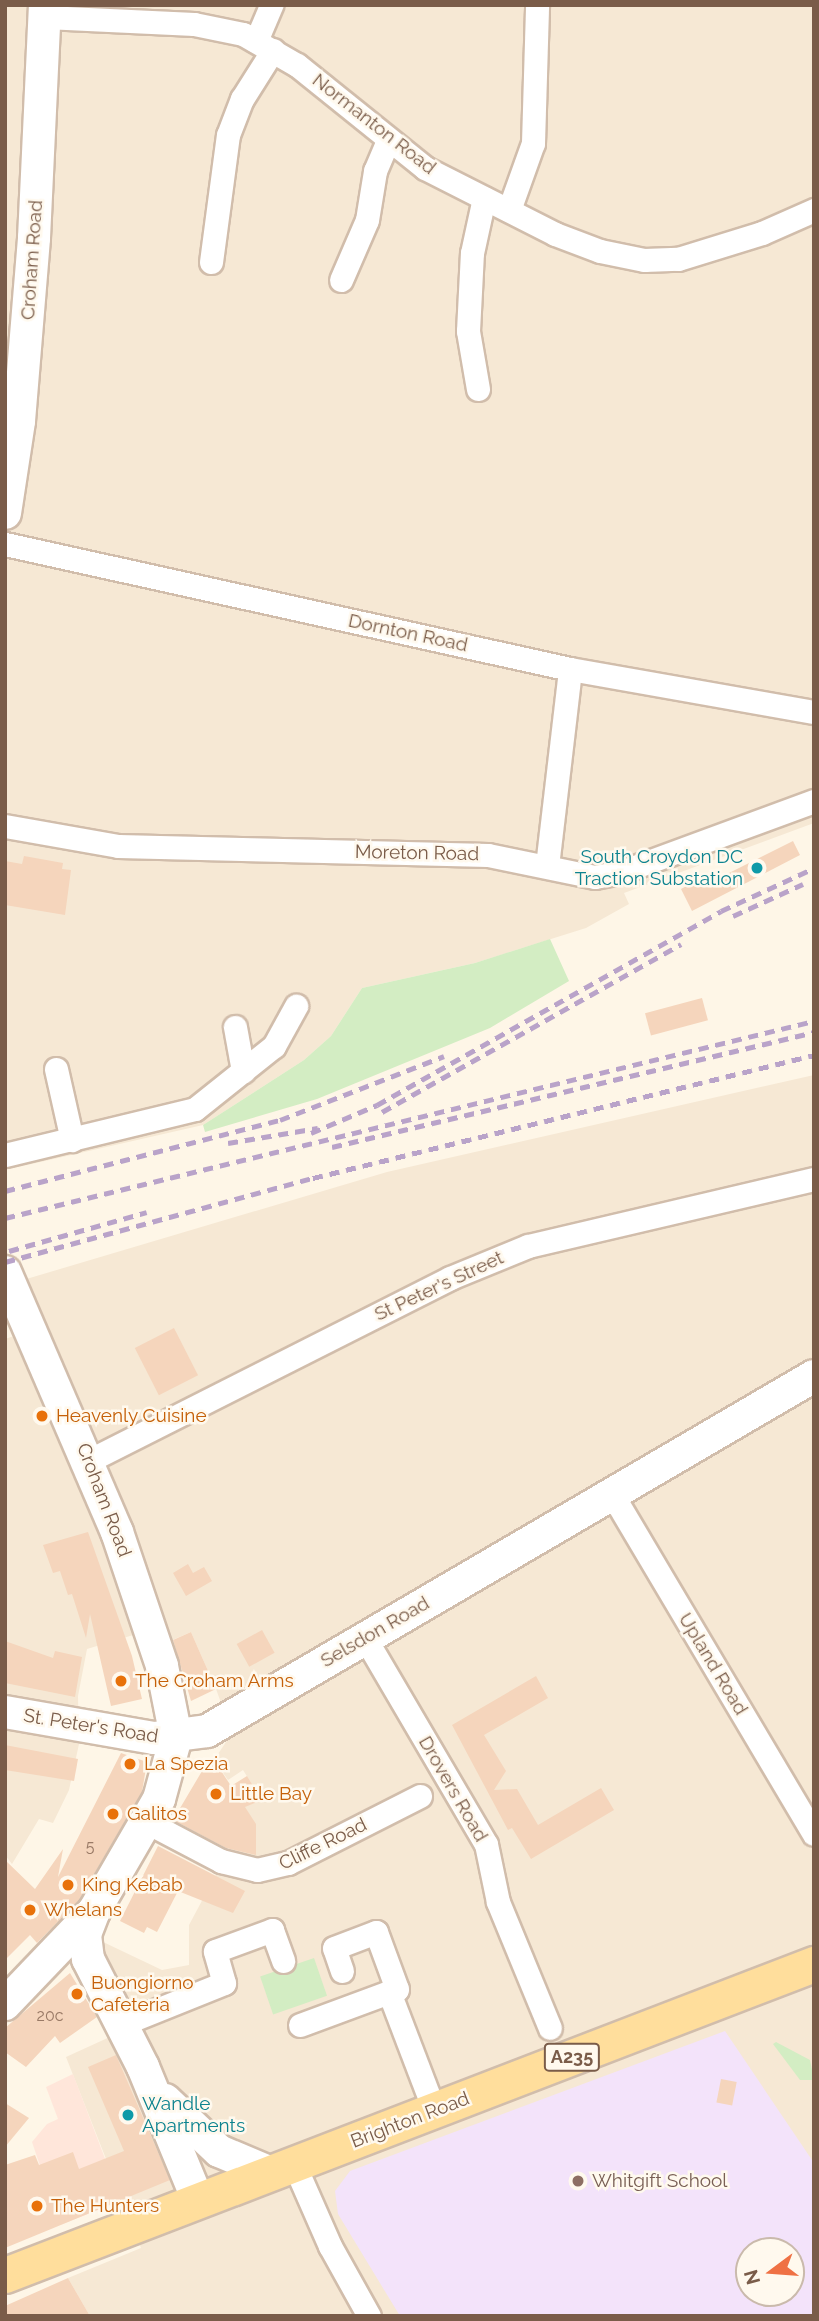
<!DOCTYPE html>
<html>
<head>
<meta charset="utf-8">
<style>
	body { margin:0 }
	#map { position:relative; width:819px; height:2321px; overflow:hidden; background:#fef6e7; font-family:Raleway,sans-serif }
	div>[style] { position:absolute }
	[style*='--x'] { left:calc(var(--x)*1px); top:calc(var(--y)*1px); width:calc(var(--w)*1px); rotate:calc(var(--a)*1deg) }
	.residential>* { inset:0; background:#f6e8d4 }
	.commercial>* { inset:0; background:#ffe6da }
	.education>* { inset:0; background:#f3e3fa }
	.green>* { inset:0; background:#d3edc3; transform-origin:0 0 }
	.building>* { inset:0; background:#f5d5bc; transform-origin:0 0 }
	.roads { filter:drop-shadow(2px 0 #d1bdab) drop-shadow(-2px 0 #d1bdab) drop-shadow(0 2px #d1bdab) drop-shadow(0 -2px #d1bdab) }
	.street>* { height:23px; margin:-11.5px; padding:0 11.5px; transform-origin:11.5px; border-radius:11.5px; background:#fff }
	.secondary>* { height:32px; margin:-16px; padding:0 16px; transform-origin:16px; border-radius:16px; background:#fff }
	.primary>* { height:35px; margin:-17.5px; padding:0 17.5px; transform-origin:17.5px; border-radius:17.5px; background:#ffde9c }
	.rail>* { height:5px; margin-top:-2.5px; transform-origin:0; background:repeating-linear-gradient(90deg,#b9a3c9 0 10px,transparent 0 17px) }
	.dots>* { width:19px; height:19px; translate:-50% -50%; box-sizing:border-box; border:4px solid #fff9ee; border-radius:50% }
	span { translate:-50% -50%; white-space:nowrap; text-align:center; line-height:1.15; -webkit-text-stroke:5px #fff9ee; paint-order:stroke }
	.number-label { font-size:16px; color:#997a66 }
	.number-label span { -webkit-text-stroke-width:0 }
	.shield-label span { padding:2px 5px; background:#fff9ee; border:2px solid; border-radius:5px; -webkit-text-stroke-width:0 }
	.shield-label { font-size:18px; color:#7a5c49; font-weight:700 }
	.street-label { font-size:19px; color:#7a5c49 }
	.culture-label { font-size:19px; color:#0d838f }
	.right { translate:-100% -50%; text-align:right }
	.left { translate:0 -50%; text-align:left }
	.food-label { font-size:19px; color:#c56008 }
	.education-label { font-size:19px; color:#785e54 }
	.frame { position:absolute; inset:0; border:7px solid #7a5c49; pointer-events:none }
	.north { position:absolute; left:735px; top:2237px; width:70px; height:70px; box-sizing:border-box; background:#fff9ee; border:2px solid #cabaac; border-radius:50%; rotate:254deg; font-size:19px; font-weight:700; line-height:28px; text-align:center; color:#7a5c49 }
	.north::after { content:''; display:block; margin:auto; width:24px; height:32px; background:#ef7144; clip-path:polygon(50% 0,100% 100%,50% 72%,0 100%) }
</style>
</head>
<body>
<div id="map">
	<div class="residential">
		<div style="clip-path:polygon(5px 5px,814px 5px,814px 823px,624px 893px,629px 904px,586px 928px,475px 963px,362px 988px,331px 1036px,304px 1060px,203px 1125px,5px 1170px)"></div>
		<div style="clip-path:polygon(evenodd,814px 1075px,814px 2316px,90px 2316px,68px 2278px,141px 2248px,66px 2057px,136px 2025px,97px 1946px,101px 1941px,162px 1970px,189px 1965px,189px 1925px,229px 1850px,231px 1831px,243px 1807px,262px 1800px,243px 1770px,228px 1780px,214px 1760px,232px 1733px,216px 1689px,191px 1632px,170px 1641px,163px 1626px,87px 1649px,78px 1696px,79px 1744px,69px 1790px,53px 1823px,39px 1819px,12px 1864px,5px 1855px,5px 1339px,47px 1325px,23px 1280px,387px 1172px,814px 1075px,749px 2251px,791px 2251px,791px 2293px,749px 2293px,749px 2251px)"></div>
	</div>
	<div class="commercial">
		<div style="clip-path:polygon(73px 2074px,121px 2201px,60px 2225px,32px 2142px,47px 2124px,58px 2119px,46px 2087px)"></div>
	</div>
	<div class="education">
		<div style="clip-path:polygon(evenodd,725px 2031px,814px 2163px,814px 2316px,400px 2316px,338px 2214px,335px 2191px,350px 2171px,725px 2031px,749px 2251px,791px 2251px,791px 2293px,749px 2293px,749px 2251px)"></div>
	</div>
	<div class="green">
		<div style="clip-path:polygon(550px 939px,569px 981px,490px 1028px,317px 1099px,205px 1132px,203px 1125px,304px 1060px,331px 1036px,362px 988px,475px 963px)"></div>
		<div style="left:314px;top:1958px;width:40px;height:57px;rotate:71deg"></div>
		<div style="clip-path:polygon(776px 2042px,810px 2060px,814px 2080px,800px 2080px,773px 2044px)"></div>
	</div>
	<div class="building">
		<div style="clip-path:polygon(793px 841px,800px 855px,692px 911px,681px 889px,696px 881px,701px 887px)"></div>
		<div style="clip-path:polygon(24px 856px,63px 863px,62px 869px,71px 870px,65px 915px,5px 905px,5px 861px,22px 864px)"></div>
		<div style="left:702px;top:998px;width:23px;height:59px;rotate:75deg"></div>
		<div style="left:174px;top:1328px;width:53px;height:44px;rotate:63deg"></div>
		<div style="clip-path:polygon(88px 1532px,132px 1656px,142px 1699px,111px 1706px,90px 1614px,86px 1638px,72px 1594px,68px 1595px,60px 1571px,53px 1573px,43px 1545px)"></div>
		<div style="clip-path:polygon(188px 1564px,193px 1573px,204px 1567px,212px 1581px,186px 1596px,173px 1573px)"></div>
		<div style="left:262px;top:1630px;width:26px;height:29px;rotate:61deg"></div>
		<div style="clip-path:polygon(191px 1632px,216px 1689px,191px 1701px,173px 1640px)"></div>
		<div style="clip-path:polygon(5px 1641px,53px 1658px,55px 1651px,82px 1657px,75px 1697px,5px 1683px)"></div>
		<div style="clip-path:polygon(536px 1676px,548px 1698px,484px 1735px,506px 1771px,494px 1790px,517px 1789px,538px 1825px,601px 1788px,614px 1810px,531px 1859px,512px 1828px,508px 1830px,452px 1725px)"></div>
		<div style="clip-path:polygon(5px 1745px,78px 1759px,74px 1781px,5px 1770px)"></div>
		<div style="clip-path:polygon(121px 1753px,147px 1762px,142px 1792px,79px 1900px,37px 1943px,30px 1935px,5px 1960px,5px 1860px,35px 1889px,63px 1849px,58px 1877px)"></div>
		<div style="clip-path:polygon(214px 1760px,231px 1786px,247px 1776px,257px 1792px,257px 1802px,245px 1807px,256px 1824px,256px 1855px,226px 1848px,173px 1820px,205px 1766px)"></div>
		<div style="clip-path:polygon(158px 1846px,245px 1891px,233px 1913px,178px 1891px,157px 1932px,147px 1927px,144px 1933px,120px 1921px)"></div>
		<div style="clip-path:polygon(70px 1973px,97px 2017px,60px 2043px,55px 2036px,26px 2067px,5px 2052px,5px 2028px)"></div>
		<div style="clip-path:polygon(116px 2055px,170px 2180px,5px 2248px,5px 2165px,35px 2155px,39px 2165px,73px 2152px,79px 2169px,124px 2151px,88px 2067px)"></div>
		<div style="left:721px;top:2079px;width:16px;height:24px;rotate:11deg"></div>
		<div style="clip-path:polygon(5px 2103px,29px 2118px,5px 2147px)"></div>
		<div style="clip-path:polygon(68px 2278px,90px 2316px,5px 2316px,5px 2306px)"></div>
	</div>
	<div class="roads">
		<div class="street">
			<div style="--x:45;--y:17;--w:149;--a:2.7"></div>
			<div style="--x:194;--y:24;--w:50;--a:11.5"></div>
			<div style="--x:243;--y:34;--w:62;--a:29.9"></div>
			<div style="--x:297;--y:65;--w:164;--a:38.8"></div>
			<div style="--x:425;--y:168;--w:146;--a:26.9"></div>
			<div style="--x:555;--y:234;--w:48;--a:20.7"></div>
			<div style="--x:600;--y:251;--w:45;--a:11.6"></div>
			<div style="--x:644;--y:260;--w:34;--a:-2"></div>
			<div style="--x:678;--y:259;--w:88;--a:-17.2"></div>
			<div style="--x:762;--y:233;--w:57;--a:-23.9"></div>
			<div style="--x:256;--y:41;--w:39;--a:-67"></div>
			<div style="--x:509;--y:210;--w:71;--a:-70.3"></div>
			<div style="--x:533;--y:143;--w:138;--a:-88.3"></div>
			<div style="--x:211;--y:262;--w:128;--a:-82.4"></div>
			<div style="--x:228;--y:135;--w:39;--a:-69"></div>
			<div style="--x:242;--y:99;--w:58;--a:-57.7"></div>
			<div style="--x:341;--y:280;--w:65;--a:-66.6"></div>
			<div style="--x:367;--y:220;--w:50;--a:-80.7"></div>
			<div style="--x:375;--y:171;--w:34;--a:-67"></div>
			<div style="--x:478;--y:389;--w:59;--a:-99.8"></div>
			<div style="--x:468;--y:331;--w:78;--a:-87.1"></div>
			<div style="--x:472;--y:253;--w:56;--a:-77.7"></div>
			<div style="--x:5;--y:544;--w:579;--a:12.48"></div>
			<div style="--x:570;--y:669;--w:248;--a:10"></div>
			<div style="--x:5;--y:826;--w:115;--a:10"></div>
			<div style="--x:118;--y:846;--w:370;--a:1.4"></div>
			<div style="--x:488;--y:855;--w:109;--a:11.6"></div>
			<div style="--x:595;--y:877;--w:26;--a:-11"></div>
			<div style="--x:621;--y:872;--w:206;--a:-20.2"></div>
			<div style="--x:547;--y:866;--w:198;--a:-83.3"></div>
			<div style="--x:235;--y:1027;--w:45;--a:79.7"></div>
			<div style="--x:56;--y:1069;--w:73;--a:77.3"></div>
			<div style="--x:5;--y:1155;--w:195;--a:-13.6"></div>
			<div style="--x:195;--y:1109;--w:101;--a:-38.6"></div>
			<div style="--x:274;--y:1046;--w:46;--a:-61.2"></div>
			<div style="--x:90;--y:1460;--w:403;--a:-26.8"></div>
			<div style="--x:450;--y:1278;--w:84;--a:-22.3"></div>
			<div style="--x:528;--y:1246;--w:294;--a:-13.2"></div>
			<div style="--x:612;--y:1494;--w:395;--a:59.3"></div>
			<div style="--x:365;--y:1638;--w:239;--a:59.6"></div>
			<div style="--x:486;--y:1844;--w:59;--a:78.3"></div>
			<div style="--x:498;--y:1902;--w:136;--a:67.6"></div>
			<div style="--x:147;--y:1822;--w:84;--a:27.8"></div>
			<div style="--x:221;--y:1861;--w:37;--a:14"></div>
			<div style="--x:257;--y:1870;--w:32;--a:-13"></div>
			<div style="--x:288;--y:1863;--w:148;--a:-26.9"></div>
			<div style="--x:342;--y:1971;--w:24;--a:-109"></div>
			<div style="--x:334;--y:1948;--w:45;--a:-20.9"></div>
			<div style="--x:376;--y:1932;--w:61;--a:69.8"></div>
			<div style="--x:397;--y:1989;--w:9;--a:159"></div>
			<div style="--x:122;--y:2024;--w:110;--a:-21.9"></div>
			<div style="--x:224;--y:1983;--w:33;--a:-106"></div>
			<div style="--x:215;--y:1951;--w:61;--a:-20.2"></div>
			<div style="--x:272;--y:1930;--w:33;--a:70"></div>
			<div style="--x:300;--y:2025;--w:95;--a:-20.3"></div>
			<div style="--x:389;--y:1992;--w:126;--a:69.1"></div>
			<div style="--x:294;--y:2164;--w:90;--a:66.3"></div>
			<div style="--x:330;--y:2246;--w:80;--a:60.9"></div>
		</div>
		<div class="secondary">
			<div style="--x:5;--y:513;--w:93;--a:-81.3"></div>
			<div style="--x:19;--y:421;--w:184;--a:-85.3"></div>
			<div style="--x:34;--y:238;--w:233;--a:-87.3"></div>
			<div style="--x:5;--y:1272;--w:283;--a:66.7"></div>
			<div style="--x:117;--y:1532;--w:141;--a:71.4"></div>
			<div style="--x:162;--y:1666;--w:72;--a:78.8"></div>
			<div style="--x:176;--y:1737;--w:64;--a:105.3"></div>
			<div style="--x:159;--y:1799;--w:129;--a:120.1"></div>
			<div style="--x:94;--y:1911;--w:129;--a:133.7"></div>
			<div style="--x:5;--y:1712;--w:151;--a:9.9"></div>
			<div style="--x:154;--y:1738;--w:53;--a:-7.5"></div>
			<div style="--x:207;--y:1731;--w:703;--a:-30.32"></div>
			<div style="--x:94;--y:1911;--w:26;--a:111"></div>
			<div style="--x:85;--y:1935;--w:24;--a:83"></div>
			<div style="--x:88;--y:1959;--w:121;--a:63"></div>
			<div style="--x:143;--y:2067;--w:142;--a:67.6"></div>
			<div style="--x:165;--y:2100;--w:74;--a:43.4"></div>
			<div style="--x:219;--y:2151;--w:54;--a:22.8"></div>
		</div>
		<div class="primary">
			<div style="--x:5;--y:2275;--w:867;--a:-21.03"></div>
		</div>
	</div>
	<div class="rail">
		<div style="--x:733;--y:916;--w:77;--a:-24.6"></div>
		<div style="--x:382;--y:1112;--w:343;--a:-29.3"></div>
		<div style="--x:311;--y:1133;--w:72;--a:-23"></div>
		<div style="--x:377;--y:1105;--w:395;--a:-29.4"></div>
		<div style="--x:721;--y:911;--w:102;--a:-24.8"></div>
		<div style="--x:228;--y:1143;--w:91;--a:-9.5"></div>
		<div style="--x:332;--y:1147;--w:496;--a:-13.4"></div>
		<div style="--x:5;--y:1191;--w:284;--a:-14.5"></div>
		<div style="--x:280;--y:1120;--w:176;--a:-21.3"></div>
		<div style="--x:5;--y:1218;--w:833;--a:-13.69"></div>
		<div style="--x:9;--y:1251;--w:143;--a:-15.8"></div>
		<div style="--x:5;--y:1262;--w:319;--a:-15.3"></div>
		<div style="--x:313;--y:1178;--w:516;--a:-13.79"></div>
	</div>
	<div class="dots">
		<div style="left:757px;top:868px;background:#0f9aa8"></div>
		<div style="left:42px;top:1416px;background:#e8710a"></div>
		<div style="left:121px;top:1681px;background:#e8710a"></div>
		<div style="left:130px;top:1764px;background:#e8710a"></div>
		<div style="left:216px;top:1794px;background:#e8710a"></div>
		<div style="left:113px;top:1814px;background:#e8710a"></div>
		<div style="left:68px;top:1885px;background:#e8710a"></div>
		<div style="left:30px;top:1910px;background:#e8710a"></div>
		<div style="left:77px;top:1994px;background:#e8710a"></div>
		<div style="left:128px;top:2115px;background:#0f9aa8"></div>
		<div style="left:578px;top:2181px;background:#8d6e63"></div>
		<div style="left:37px;top:2206px;background:#e8710a"></div>
	</div>
	<div class="number-label">
		<span style="left:90px;top:1847px">5</span>
		<span style="left:50px;top:2016px">20c</span>
	</div>
	<div class="shield-label">
		<span style="left:572px;top:2057px">A235</span>
	</div>
	<div class="street-label">
		<span style="left:374px;top:124px;rotate:38deg">Normanton Road</span>
		<span style="left:32px;top:260px;rotate:-86deg">Croham Road</span>
		<span style="left:408px;top:633px;rotate:12deg">Dornton Road</span>
		<span style="left:417px;top:853px;rotate:1deg">Moreton Road</span>
		<span style="left:439px;top:1286px;rotate:-25deg">St Peter's Street</span>
		<span style="left:104px;top:1500px;rotate:69deg">Croham Road</span>
		<span style="left:375px;top:1632px;rotate:-30deg">Selsdon Road</span>
		<span style="left:713px;top:1664px;rotate:59deg">Upland Road</span>
		<span style="left:91px;top:1726px;rotate:9deg">St. Peter's Road</span>
		<span style="left:453px;top:1789px;rotate:60deg">Drovers Road</span>
		<span style="left:323px;top:1844px;rotate:-26deg">Cliffe Road</span>
		<span style="left:410px;top:2120px;rotate:-21deg">Brighton Road</span>
	</div>
	<div class="culture-label">
		<span class="right" style="left:743px;top:868px">South Croydon DC<br>Traction Substation</span>
		<span class="left" style="left:142px;top:2115px">Wandle<br>Apartments</span>
	</div>
	<div class="food-label">
		<span class="left" style="left:56px;top:1416px">Heavenly Cuisine</span>
		<span class="left" style="left:135px;top:1681px">The Croham Arms</span>
		<span class="left" style="left:144px;top:1764px">La Spezia</span>
		<span class="left" style="left:230px;top:1794px">Little Bay</span>
		<span class="left" style="left:127px;top:1814px">Galitos</span>
		<span class="left" style="left:82px;top:1885px">King Kebab</span>
		<span class="left" style="left:44px;top:1910px">Whelans</span>
		<span class="left" style="left:91px;top:1994px">Buongiorno<br>Cafeteria</span>
		<span class="left" style="left:51px;top:2206px">The Hunters</span>
	</div>
	<div class="education-label">
		<span class="left" style="left:592px;top:2181px">Whitgift School</span>
	</div>
	<div class="frame"></div>
	<div class="north">N</div>
</div>
</body>
</html>
